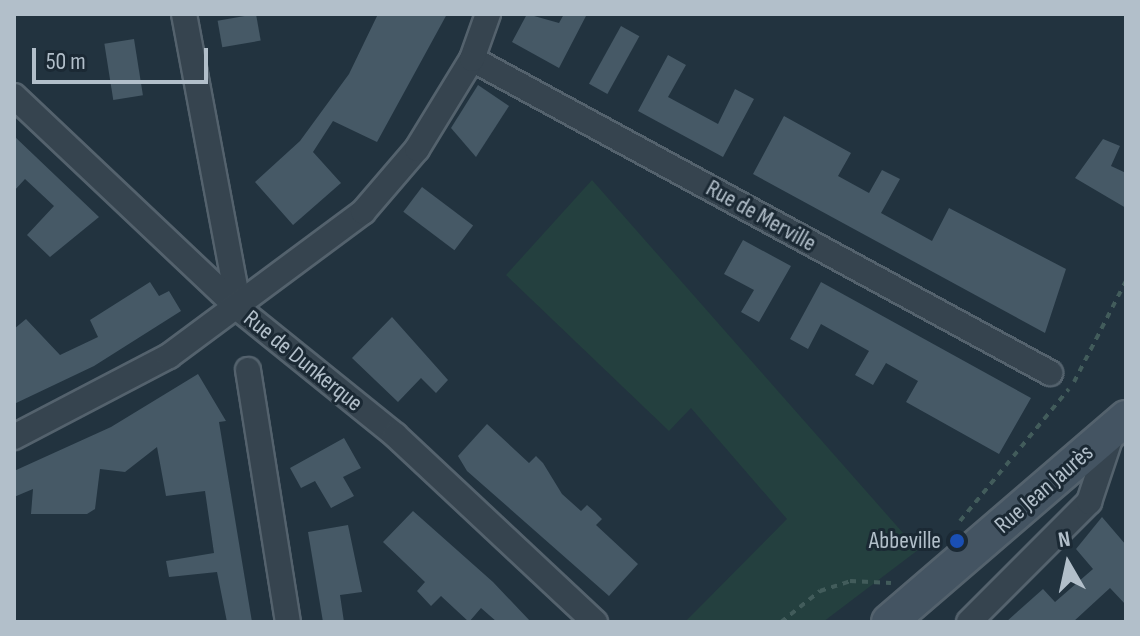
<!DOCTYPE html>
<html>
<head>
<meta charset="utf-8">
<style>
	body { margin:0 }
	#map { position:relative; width:1140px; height:636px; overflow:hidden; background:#22333f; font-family:"Sofia Sans Condensed",sans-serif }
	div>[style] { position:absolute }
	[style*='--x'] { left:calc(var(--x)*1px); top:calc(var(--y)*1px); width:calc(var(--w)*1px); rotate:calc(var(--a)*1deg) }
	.green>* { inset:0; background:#24403f }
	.building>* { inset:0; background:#465966; transform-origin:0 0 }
	.path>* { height:4px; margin-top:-2px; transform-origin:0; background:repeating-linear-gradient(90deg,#425c5b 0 6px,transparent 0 12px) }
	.roads { filter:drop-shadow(2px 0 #54626d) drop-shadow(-2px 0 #54626d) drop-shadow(0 2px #54626d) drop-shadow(0 -2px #54626d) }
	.street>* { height:24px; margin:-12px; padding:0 12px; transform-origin:12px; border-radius:12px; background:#36444f }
	.secondary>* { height:34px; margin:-17px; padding:0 17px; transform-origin:17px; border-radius:17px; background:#445462 }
	.dots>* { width:22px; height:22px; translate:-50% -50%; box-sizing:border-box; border:4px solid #1b2934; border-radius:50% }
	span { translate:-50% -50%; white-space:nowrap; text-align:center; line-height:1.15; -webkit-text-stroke:6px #1b2934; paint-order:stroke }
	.street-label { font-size:24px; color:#b2bfca }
	.poi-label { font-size:24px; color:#b2bfca }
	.right { translate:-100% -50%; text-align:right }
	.frame { position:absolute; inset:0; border:16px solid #b2bfca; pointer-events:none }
	.north { position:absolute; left:1028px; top:524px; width:80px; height:80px; -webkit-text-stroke:6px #1b2934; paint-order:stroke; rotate:351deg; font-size:22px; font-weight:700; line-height:32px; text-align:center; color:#b2bfca }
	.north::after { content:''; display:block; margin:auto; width:28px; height:36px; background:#b2bfca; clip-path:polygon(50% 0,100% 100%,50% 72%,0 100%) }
	.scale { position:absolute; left:32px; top:48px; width:176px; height:36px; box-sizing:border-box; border:4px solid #b2bfca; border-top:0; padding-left:10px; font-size:24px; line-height:28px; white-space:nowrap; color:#b2bfca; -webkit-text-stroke:6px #1b2934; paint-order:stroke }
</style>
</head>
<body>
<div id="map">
	<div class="green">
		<div style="clip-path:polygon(592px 180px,918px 550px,823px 622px,685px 622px,787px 519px,691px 408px,669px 431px,506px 275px)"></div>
	</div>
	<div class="building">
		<div style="left:256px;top:14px;width:27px;height:39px;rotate:80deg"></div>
		<div style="clip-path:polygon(378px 14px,447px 14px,377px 142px,333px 121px,313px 152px,341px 183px,293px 225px,255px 182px,300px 141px,349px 74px)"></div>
		<div style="clip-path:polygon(527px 14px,559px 23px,564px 14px,587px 14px,559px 68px,512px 42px)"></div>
		<div style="left:621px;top:26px;width:21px;height:66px;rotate:29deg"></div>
		<div style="left:134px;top:39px;width:57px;height:30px;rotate:81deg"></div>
		<div style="clip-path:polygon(668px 55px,686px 65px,668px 97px,718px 124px,735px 89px,754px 99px,723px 157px,638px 111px)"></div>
		<div style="clip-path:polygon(478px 85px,509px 106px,476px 157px,451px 128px)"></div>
		<div style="clip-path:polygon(784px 116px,851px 153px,838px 176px,869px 193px,882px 170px,900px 179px,881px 213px,932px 241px,949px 208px,1066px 269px,1045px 333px,753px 174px)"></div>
		<div style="clip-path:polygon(14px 136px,99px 217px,50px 257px,27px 235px,54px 206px,25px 179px,14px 191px)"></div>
		<div style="clip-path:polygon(1103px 139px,1120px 146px,1111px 166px,1126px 173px,1126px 208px,1075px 178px)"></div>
		<div style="left:422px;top:187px;width:64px;height:31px;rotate:37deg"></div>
		<div style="clip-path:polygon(743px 240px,791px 266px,759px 322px,741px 312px,754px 290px,724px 274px)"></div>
		<div style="clip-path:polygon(150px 282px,159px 296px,169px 291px,181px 311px,94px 366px,14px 404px,14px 329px,26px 319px,60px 355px,98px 337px,90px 320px)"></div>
		<div style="clip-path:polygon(821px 282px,1031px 398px,999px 454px,906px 402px,918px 381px,886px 363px,873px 385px,855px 375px,869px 351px,821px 324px,808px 349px,790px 339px)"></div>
		<div style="clip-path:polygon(392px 317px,448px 380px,436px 393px,421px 378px,398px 402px,352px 358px)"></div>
		<div style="clip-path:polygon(198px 374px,226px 421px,219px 422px,252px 622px,227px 622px,217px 572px,169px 577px,166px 561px,214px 553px,205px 491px,166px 496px,157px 447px,125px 472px,100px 469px,95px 509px,87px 514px,31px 514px,33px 489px,14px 497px,14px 471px,111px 427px)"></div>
		<div style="clip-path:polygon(487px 424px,529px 463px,536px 456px,543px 463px,562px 494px,581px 511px,587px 505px,595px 512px,602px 519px,596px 525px,638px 564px,609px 596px,467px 471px,458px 456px)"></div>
		<div style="clip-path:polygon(344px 438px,361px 468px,343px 477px,354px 496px,331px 508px,315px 481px,301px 488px,290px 468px)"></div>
		<div style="clip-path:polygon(413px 511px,493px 582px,531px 622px,497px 622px,481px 608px,469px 622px,441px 596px,431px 606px,417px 591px,425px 582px,383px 542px)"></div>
		<div style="clip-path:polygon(1102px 517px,1126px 545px,1126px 605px,1110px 588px,1073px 622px,1006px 622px,1043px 589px,1055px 602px,1093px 569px,1076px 549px)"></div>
		<div style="clip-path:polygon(348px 525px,362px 592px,340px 595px,344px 622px,323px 622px,308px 532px)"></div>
	</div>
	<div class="path">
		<div style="--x:1074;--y:382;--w:114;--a:-62.8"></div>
		<div style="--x:960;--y:521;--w:171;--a:-50.5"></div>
		<div style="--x:781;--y:622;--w:50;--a:-38.5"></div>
		<div style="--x:820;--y:591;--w:32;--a:-18"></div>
		<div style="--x:850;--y:581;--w:41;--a:2.8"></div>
	</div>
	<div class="roads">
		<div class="street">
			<div style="--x:184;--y:14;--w:300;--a:79.4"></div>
			<div style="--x:472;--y:59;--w:658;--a:28.51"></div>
			<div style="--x:14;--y:96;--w:310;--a:43.4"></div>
			<div style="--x:239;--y:309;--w:201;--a:38.9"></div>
			<div style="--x:395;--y:435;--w:274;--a:43.1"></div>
			<div style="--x:248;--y:370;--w:255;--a:81"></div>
			<div style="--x:14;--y:437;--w:175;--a:-27.6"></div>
			<div style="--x:169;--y:356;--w:242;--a:-36.6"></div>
			<div style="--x:363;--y:212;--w:83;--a:-49.4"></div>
			<div style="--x:417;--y:149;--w:105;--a:-58.6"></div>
			<div style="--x:472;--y:59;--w:48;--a:-70.4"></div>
			<div style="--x:969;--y:622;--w:170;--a:-45"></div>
			<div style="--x:1089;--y:502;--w:76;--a:-71.6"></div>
		</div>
		<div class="secondary">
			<div style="--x:889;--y:622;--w:313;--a:-40.7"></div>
		</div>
	</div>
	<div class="dots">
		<div style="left:957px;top:541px;background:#1a4fb4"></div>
	</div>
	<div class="street-label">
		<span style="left:761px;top:216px;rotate:29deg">Rue de Merville</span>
		<span style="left:303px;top:361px;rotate:39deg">Rue de Dunkerque</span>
		<span style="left:1044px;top:489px;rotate:-41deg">Rue Jean Jaurès</span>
	</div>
	<div class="poi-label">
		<span class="right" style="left:941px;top:541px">Abbeville</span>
	</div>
	<div class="frame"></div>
	<div class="north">N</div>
	<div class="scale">50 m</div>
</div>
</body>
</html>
